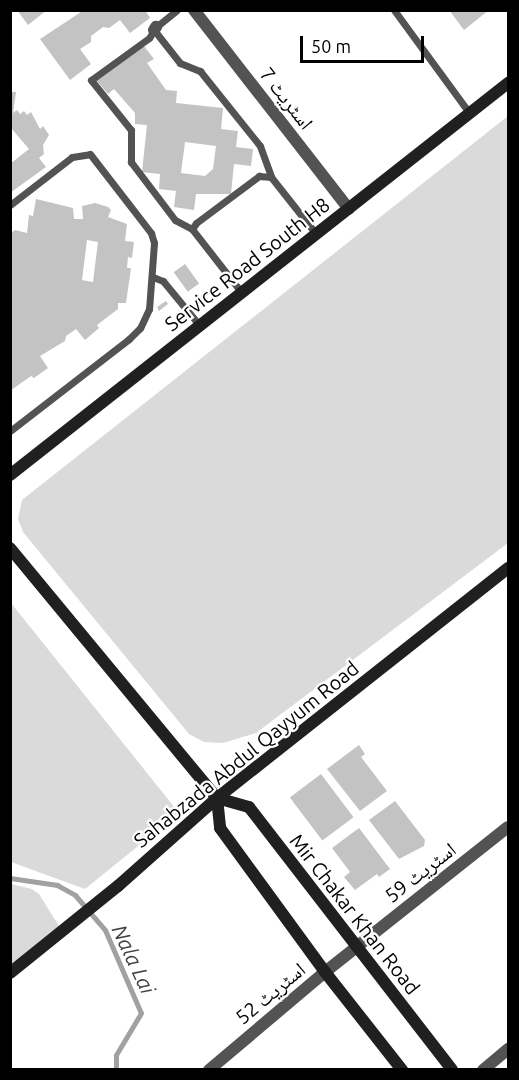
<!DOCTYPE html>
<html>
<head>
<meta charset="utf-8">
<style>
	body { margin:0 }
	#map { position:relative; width:519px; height:1080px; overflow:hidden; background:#fff; font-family:Ubuntu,"Noto Naskh Arabic",sans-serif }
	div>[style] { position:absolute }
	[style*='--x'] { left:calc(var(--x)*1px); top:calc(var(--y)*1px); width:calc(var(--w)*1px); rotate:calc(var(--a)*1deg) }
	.green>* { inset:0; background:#dadada }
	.stream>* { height:5px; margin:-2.5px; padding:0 2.5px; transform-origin:2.5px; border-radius:2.5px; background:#a1a1a1 }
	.building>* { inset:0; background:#c3c3c3; transform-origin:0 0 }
	.lane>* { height:7px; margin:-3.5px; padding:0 3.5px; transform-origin:3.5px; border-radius:3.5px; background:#535353 }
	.street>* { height:12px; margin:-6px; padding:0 6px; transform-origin:6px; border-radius:6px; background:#535353 }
	.secondary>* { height:12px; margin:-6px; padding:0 6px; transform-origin:6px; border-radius:6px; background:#202020 }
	span { translate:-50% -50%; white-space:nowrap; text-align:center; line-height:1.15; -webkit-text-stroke:4.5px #fff; paint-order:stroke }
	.street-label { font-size:20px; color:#000 }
	.water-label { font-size:21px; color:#424242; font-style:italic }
	.frame { position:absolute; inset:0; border:12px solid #000; pointer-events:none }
	.scale { position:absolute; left:300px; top:36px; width:124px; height:27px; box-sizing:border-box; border:3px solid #000; border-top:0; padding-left:8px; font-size:18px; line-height:21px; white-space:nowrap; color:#000; -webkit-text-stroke:4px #fff; paint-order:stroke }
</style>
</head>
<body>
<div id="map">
	<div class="green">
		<div style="clip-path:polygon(508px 116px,508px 543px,256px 733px,223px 743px,204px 742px,189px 734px,23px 532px,18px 519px,22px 500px)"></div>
		<div style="clip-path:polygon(11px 603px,179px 813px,85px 889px,11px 862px)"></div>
		<div style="clip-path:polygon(11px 884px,32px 889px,39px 894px,62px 931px,11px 971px)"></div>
	</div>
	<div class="stream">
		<div style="--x:10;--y:878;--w:48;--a:8.5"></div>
		<div style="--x:57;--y:885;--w:21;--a:29"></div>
		<div style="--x:75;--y:895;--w:46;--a:49.4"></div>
		<div style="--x:105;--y:930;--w:90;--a:66.6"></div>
		<div style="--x:141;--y:1013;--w:49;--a:120.8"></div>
		<div style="--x:116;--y:1055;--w:15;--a:90"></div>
	</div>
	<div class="building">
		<div style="clip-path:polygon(17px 10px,47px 10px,28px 25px)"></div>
		<div style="clip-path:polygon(84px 10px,145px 10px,150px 18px,130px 33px,120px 20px,109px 28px,103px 27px,91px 36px,91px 42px,80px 49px,91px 64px,70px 80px,40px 39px)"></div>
		<div style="clip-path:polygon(449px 10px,489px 10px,464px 30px)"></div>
		<div style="clip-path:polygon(evenodd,144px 46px,154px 59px,147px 63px,166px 90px,177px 91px,176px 103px,223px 108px,221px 129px,238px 131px,236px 147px,253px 149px,251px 166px,234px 164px,231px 194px,196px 194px,194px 210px,174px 207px,176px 191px,159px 189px,160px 174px,142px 172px,147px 125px,135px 124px,135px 113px,114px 89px,108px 94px,96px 80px,144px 46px,185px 142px,216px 146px,213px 169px,205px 176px,181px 173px,185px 142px)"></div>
		<div style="clip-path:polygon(10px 92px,16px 92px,13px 113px,17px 110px,20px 114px,24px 111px,27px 115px,31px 112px,40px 129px,43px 126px,49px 135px,43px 145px,44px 154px,39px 158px,46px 167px,10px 193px,10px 164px,29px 149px,11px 128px)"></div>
		<div style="clip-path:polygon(evenodd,36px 199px,73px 208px,74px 219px,83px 219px,82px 206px,95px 203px,108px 207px,111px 210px,108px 217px,127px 224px,125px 241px,134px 242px,132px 258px,128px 257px,127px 268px,131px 268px,126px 303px,118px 303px,118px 309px,97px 325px,99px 328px,85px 340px,76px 329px,66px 336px,65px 341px,40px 356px,48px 368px,34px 378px,31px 376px,10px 391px,10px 234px,15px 230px,27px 233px,29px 215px,33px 216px,36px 199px,87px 240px,98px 242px,93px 282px,82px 280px,87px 240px)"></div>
		<div style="left:185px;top:264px;width:24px;height:14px;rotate:54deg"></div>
		<div style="clip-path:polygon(166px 301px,168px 304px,159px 311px,157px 307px)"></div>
		<div style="clip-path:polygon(359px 745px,365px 754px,361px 757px,387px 791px,360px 811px,327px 769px)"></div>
		<div style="left:321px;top:774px;width:54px;height:39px;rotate:53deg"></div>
		<div style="clip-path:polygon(395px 801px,425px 840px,424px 846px,399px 859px,369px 820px)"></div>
		<div style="clip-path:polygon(359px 828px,390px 869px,379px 877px,377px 874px,355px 890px,344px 877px,350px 872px,332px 848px)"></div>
	</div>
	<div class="lane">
		<div style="--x:394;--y:10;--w:129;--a:53.8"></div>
		<div style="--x:156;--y:27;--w:27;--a:-39"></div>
		<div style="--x:10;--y:205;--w:78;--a:-37.7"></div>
		<div style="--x:72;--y:157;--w:18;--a:-9"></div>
		<div style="--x:90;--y:154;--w:100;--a:52.3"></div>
		<div style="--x:151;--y:233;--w:10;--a:73"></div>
		<div style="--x:154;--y:243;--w:66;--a:94.3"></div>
		<div style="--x:149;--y:309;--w:21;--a:115"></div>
		<div style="--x:140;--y:328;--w:16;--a:135"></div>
		<div style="--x:129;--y:339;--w:150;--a:142.3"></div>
		<div style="--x:192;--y:229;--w:7;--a:-56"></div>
		<div style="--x:196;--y:223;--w:79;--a:-36.7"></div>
		<div style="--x:259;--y:176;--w:12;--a:5"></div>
		<div style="--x:153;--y:277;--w:11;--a:22"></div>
		<div style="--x:163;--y:281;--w:58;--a:50.6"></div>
		<div style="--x:242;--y:293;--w:81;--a:-128"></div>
		<div style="--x:192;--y:229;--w:19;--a:-152"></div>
		<div style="--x:175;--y:220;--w:73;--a:-127.2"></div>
		<div style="--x:131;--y:162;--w:32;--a:-90"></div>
		<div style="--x:131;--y:130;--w:64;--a:-128.7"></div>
		<div style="--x:91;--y:80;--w:72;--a:-35.9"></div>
		<div style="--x:149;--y:38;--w:9;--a:-58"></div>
		<div style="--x:154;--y:30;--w:42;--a:51.8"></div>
		<div style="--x:180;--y:63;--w:22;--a:22"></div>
		<div style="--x:200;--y:71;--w:96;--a:51.3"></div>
		<div style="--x:260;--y:146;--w:33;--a:70"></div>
		<div style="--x:271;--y:177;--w:73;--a:51.7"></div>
	</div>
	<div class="street">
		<div style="--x:194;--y:10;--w:252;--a:52.1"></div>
		<div style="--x:154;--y:30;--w:4;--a:-56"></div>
		<div style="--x:209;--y:1070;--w:152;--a:-40.2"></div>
		<div style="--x:325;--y:972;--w:233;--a:-38.4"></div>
		<div style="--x:483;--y:1070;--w:33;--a:-40"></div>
	</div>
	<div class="secondary">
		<div style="--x:10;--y:475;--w:634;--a:-38.21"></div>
		<div style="--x:10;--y:548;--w:325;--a:50.4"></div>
		<div style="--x:217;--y:798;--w:30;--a:84"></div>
		<div style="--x:220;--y:828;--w:178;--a:53.9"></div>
		<div style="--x:325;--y:972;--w:125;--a:51.8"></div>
		<div style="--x:217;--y:798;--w:33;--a:16"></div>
		<div style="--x:249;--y:807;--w:332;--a:52.3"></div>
		<div style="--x:10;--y:973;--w:139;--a:-38.9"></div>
		<div style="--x:118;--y:886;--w:132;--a:-41.6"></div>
		<div style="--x:217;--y:798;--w:371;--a:-38.3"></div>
	</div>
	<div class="street-label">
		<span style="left:287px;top:98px;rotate:52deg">اسٹریٹ 7</span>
		<span style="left:247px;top:264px;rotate:-38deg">Service Road South H8</span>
		<span style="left:246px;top:754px;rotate:-39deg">Sahabzada Abdul Qayyum Road</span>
		<span style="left:420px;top:872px;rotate:-38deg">اسٹریٹ 59</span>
		<span style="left:355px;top:914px;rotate:52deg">Mir Chakar Khan Road</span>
		<span style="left:270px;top:993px;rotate:-40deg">اسٹریٹ 52</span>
	</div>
	<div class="water-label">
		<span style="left:134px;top:959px;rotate:65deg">Nala Lai</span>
	</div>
	<div class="frame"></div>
	<div class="scale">50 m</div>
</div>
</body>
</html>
